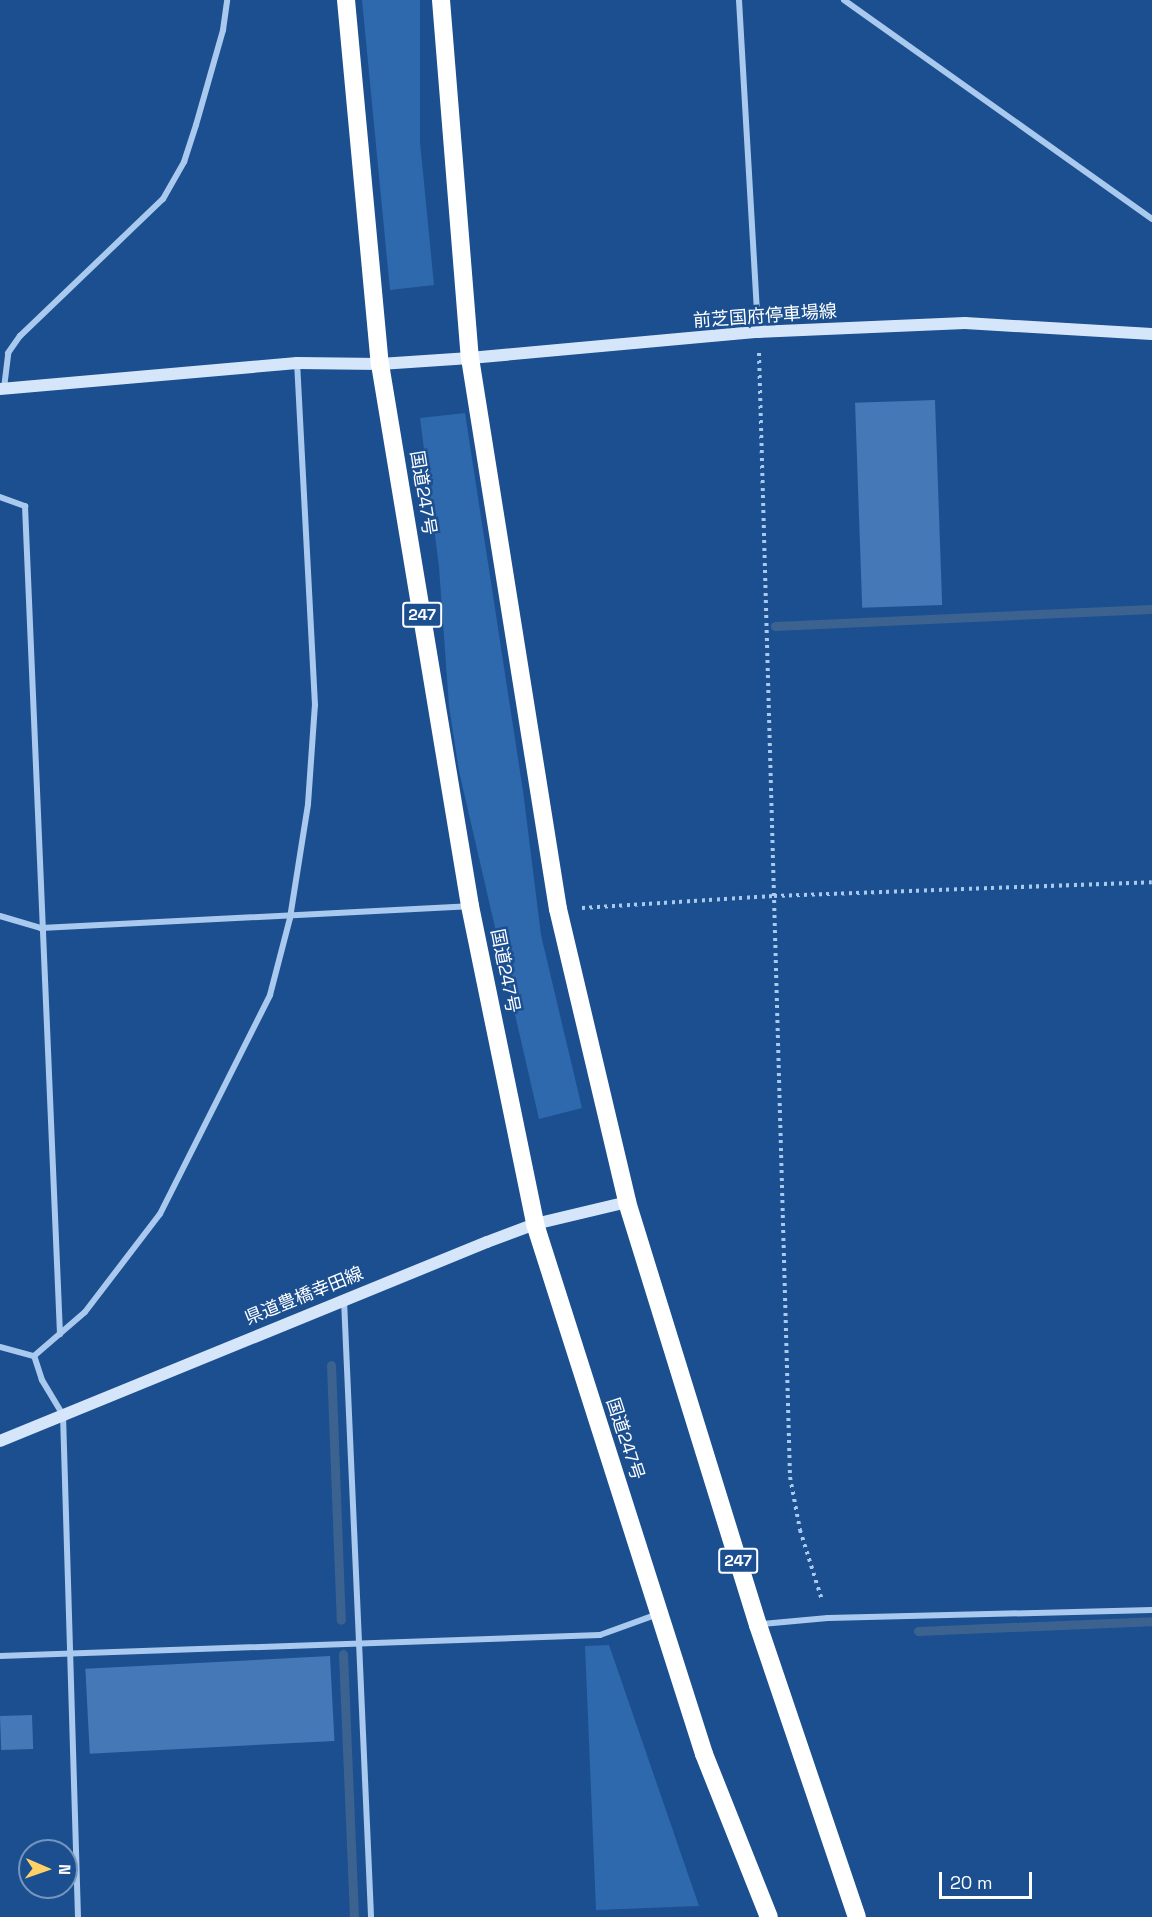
<!DOCTYPE html>
<html>
<head>
<meta charset="utf-8">
<style>
	body { margin:0 }
	#map { position:relative; width:1152px; height:1917px; overflow:hidden; background:#1b4f8f; font-family:"Space Grotesk","Noto Sans JP",sans-serif }
	div>[style] { position:absolute }
	[style*='--x'] { left:calc(var(--x)*1px); top:calc(var(--y)*1px); width:calc(var(--w)*1px); rotate:calc(var(--a)*1deg) }
	.green>* { inset:0; background:#2e69ad }
	.stream>* { height:9px; margin:-4.5px; padding:0 4.5px; transform-origin:4.5px; border-radius:4.5px; background:#3c6290 }
	.building>* { inset:0; background:#4478b7; transform-origin:0 0 }
	.path>* { height:4px; margin-top:-2px; transform-origin:0; background:repeating-linear-gradient(90deg,#a9c9ee 0 3px,transparent 0 7.5px) }
	.street>* { height:6px; margin:-3px; padding:0 3px; transform-origin:3px; border-radius:3px; background:#a9c9ee }
	.secondary>* { height:12px; margin:-6px; padding:0 6px; transform-origin:6px; border-radius:6px; background:#d6e6fa }
	.highway>* { height:18px; margin:-9px; padding:0 9px; transform-origin:9px; border-radius:9px; background:#fff }
	span { translate:-50% -50%; white-space:nowrap; text-align:center; line-height:1.15; -webkit-text-stroke:5px #1b4f8f; paint-order:stroke }
	.shield-label span { padding:2px 4px; background:#1b4f8f; border:2px solid; border-radius:4px; -webkit-text-stroke-width:0 }
	.shield-label { font-size:16px; color:#fff; font-weight:700 }
	.street-label { font-size:18px; color:#fff }
	.north { position:absolute; left:18px; top:1839px; width:60px; height:60px; box-sizing:border-box; background:#1b4f8f; border:2px solid #7695bc; border-radius:50%; rotate:92deg; font-size:16px; font-weight:700; line-height:24px; text-align:center; color:#fff }
	.north::after { content:''; display:block; margin:auto; width:21px; height:27px; background:#ffd166; clip-path:polygon(50% 0,100% 100%,50% 72%,0 100%) }
	.scale { position:absolute; left:939px; top:1872px; width:93px; height:27px; box-sizing:border-box; border:3px solid #fff; border-top:0; padding-left:8px; font-size:18px; line-height:21px; white-space:nowrap; color:#fff; -webkit-text-stroke:4px #1b4f8f; paint-order:stroke }
</style>
</head>
<body>
<div id="map">
	<div class="green">
		<div style="clip-path:polygon(362px 0,420px 0,420px 142px,434px 285px,390px 290px)"></div>
		<div style="clip-path:polygon(465px 413px,523px 791px,541px 935px,582px 1108px,539px 1119px,459px 771px,449px 706px,439px 567px,420px 418px)"></div>
		<div style="clip-path:polygon(609px 1645px,699px 1906px,596px 1910px,585px 1646px)"></div>
	</div>
	<div class="stream">
		<div style="--x:775;--y:626;--w:377;--a:-2.6"></div>
		<div style="--x:331;--y:1365;--w:255;--a:87.8"></div>
		<div style="--x:918;--y:1631;--w:234;--a:-2.4"></div>
		<div style="--x:343;--y:1654;--w:263;--a:87.6"></div>
	</div>
	<div class="building">
		<div style="left:935px;top:400px;width:205px;height:80px;rotate:88deg"></div>
		<div style="left:330px;top:1656px;width:85px;height:245px;rotate:87deg"></div>
		<div style="left:32px;top:1715px;width:34px;height:32px;rotate:88deg"></div>
	</div>
	<div class="path">
		<div style="--x:759;--y:353;--w:1124;--a:88.42"></div>
		<div style="--x:790;--y:1477;--w:54;--a:79.3"></div>
		<div style="--x:800;--y:1530;--w:73;--a:72.6"></div>
		<div style="--x:582;--y:908;--w:192;--a:-3.6"></div>
		<div style="--x:774;--y:896;--w:378;--a:-2.1"></div>
	</div>
	<div class="street">
		<div style="--x:739;--y:0;--w:333;--a:86.7"></div>
		<div style="--x:844;--y:0;--w:378;--a:35.4"></div>
		<div style="--x:4;--y:388;--w:35;--a:-83"></div>
		<div style="--x:8;--y:353;--w:21;--a:-55"></div>
		<div style="--x:20;--y:336;--w:198;--a:-43.8"></div>
		<div style="--x:163;--y:199;--w:43;--a:-60.4"></div>
		<div style="--x:184;--y:162;--w:39;--a:-72"></div>
		<div style="--x:196;--y:125;--w:99;--a:-74.1"></div>
		<div style="--x:223;--y:30;--w:30;--a:-82"></div>
		<div style="--x:0;--y:497;--w:27;--a:20"></div>
		<div style="--x:25;--y:506;--w:829;--a:87.58"></div>
		<div style="--x:0;--y:916;--w:43;--a:16.3"></div>
		<div style="--x:41;--y:928;--w:428;--a:-2.9"></div>
		<div style="--x:344;--y:1300;--w:618;--a:87.49"></div>
		<div style="--x:0;--y:1347;--w:35;--a:15"></div>
		<div style="--x:762;--y:1624;--w:66;--a:-5.2"></div>
		<div style="--x:828;--y:1618;--w:324;--a:-1.4"></div>
		<div style="--x:0;--y:1656;--w:600;--a:-2"></div>
		<div style="--x:600;--y:1635;--w:62;--a:-19.9"></div>
		<div style="--x:78;--y:1917;--w:502;--a:-91.71"></div>
		<div style="--x:63;--y:1415;--w:41;--a:-121"></div>
		<div style="--x:42;--y:1380;--w:25;--a:-108"></div>
		<div style="--x:34;--y:1356;--w:67;--a:-40.8"></div>
		<div style="--x:85;--y:1312;--w:123;--a:-52.6"></div>
		<div style="--x:160;--y:1214;--w:245;--a:-63.3"></div>
		<div style="--x:270;--y:995;--w:80;--a:-75.4"></div>
		<div style="--x:290;--y:918;--w:115;--a:-81"></div>
		<div style="--x:308;--y:804;--w:99;--a:-86"></div>
		<div style="--x:315;--y:705;--w:342;--a:-93"></div>
	</div>
	<div class="secondary">
		<div style="--x:0;--y:389;--w:298;--a:-5"></div>
		<div style="--x:297;--y:363;--w:83;--a:0.7"></div>
		<div style="--x:380;--y:364;--w:90;--a:-3.8"></div>
		<div style="--x:470;--y:358;--w:289;--a:-5.2"></div>
		<div style="--x:758;--y:332;--w:207;--a:-2.5"></div>
		<div style="--x:965;--y:323;--w:187;--a:3.4"></div>
		<div style="--x:0;--y:1441;--w:526;--a:-22.23"></div>
		<div style="--x:487;--y:1242;--w:51;--a:-20.6"></div>
		<div style="--x:535;--y:1224;--w:95;--a:-13.4"></div>
	</div>
	<div class="highway">
		<div style="--x:346;--y:0;--w:366;--a:84.7"></div>
		<div style="--x:380;--y:364;--w:549;--a:80.57"></div>
		<div style="--x:470;--y:906;--w:325;--a:78.4"></div>
		<div style="--x:535;--y:1224;--w:556;--a:72.31"></div>
		<div style="--x:704;--y:1754;--w:175;--a:68.3"></div>
		<div style="--x:441;--y:0;--w:359;--a:85.4"></div>
		<div style="--x:470;--y:358;--w:558;--a:80.93"></div>
		<div style="--x:558;--y:909;--w:301;--a:76.7"></div>
		<div style="--x:627;--y:1202;--w:443;--a:72.8"></div>
		<div style="--x:758;--y:1625;--w:308;--a:71.3"></div>
	</div>
	<div class="shield-label">
		<span style="left:422px;top:615px">247</span>
		<span style="left:738px;top:1561px">247</span>
	</div>
	<div class="street-label">
		<span style="left:765px;top:316px;rotate:-4deg">前芝国府停車場線</span>
		<span style="left:423px;top:493px;rotate:81deg">国道247号</span>
		<span style="left:505px;top:971px;rotate:79deg">国道247号</span>
		<span style="left:304px;top:1296px;rotate:-22deg">県道豊橋幸田線</span>
		<span style="left:625px;top:1439px;rotate:72deg">国道247号</span>
	</div>
	<div class="north">N</div>
	<div class="scale">20 m</div>
</div>
</body>
</html>
